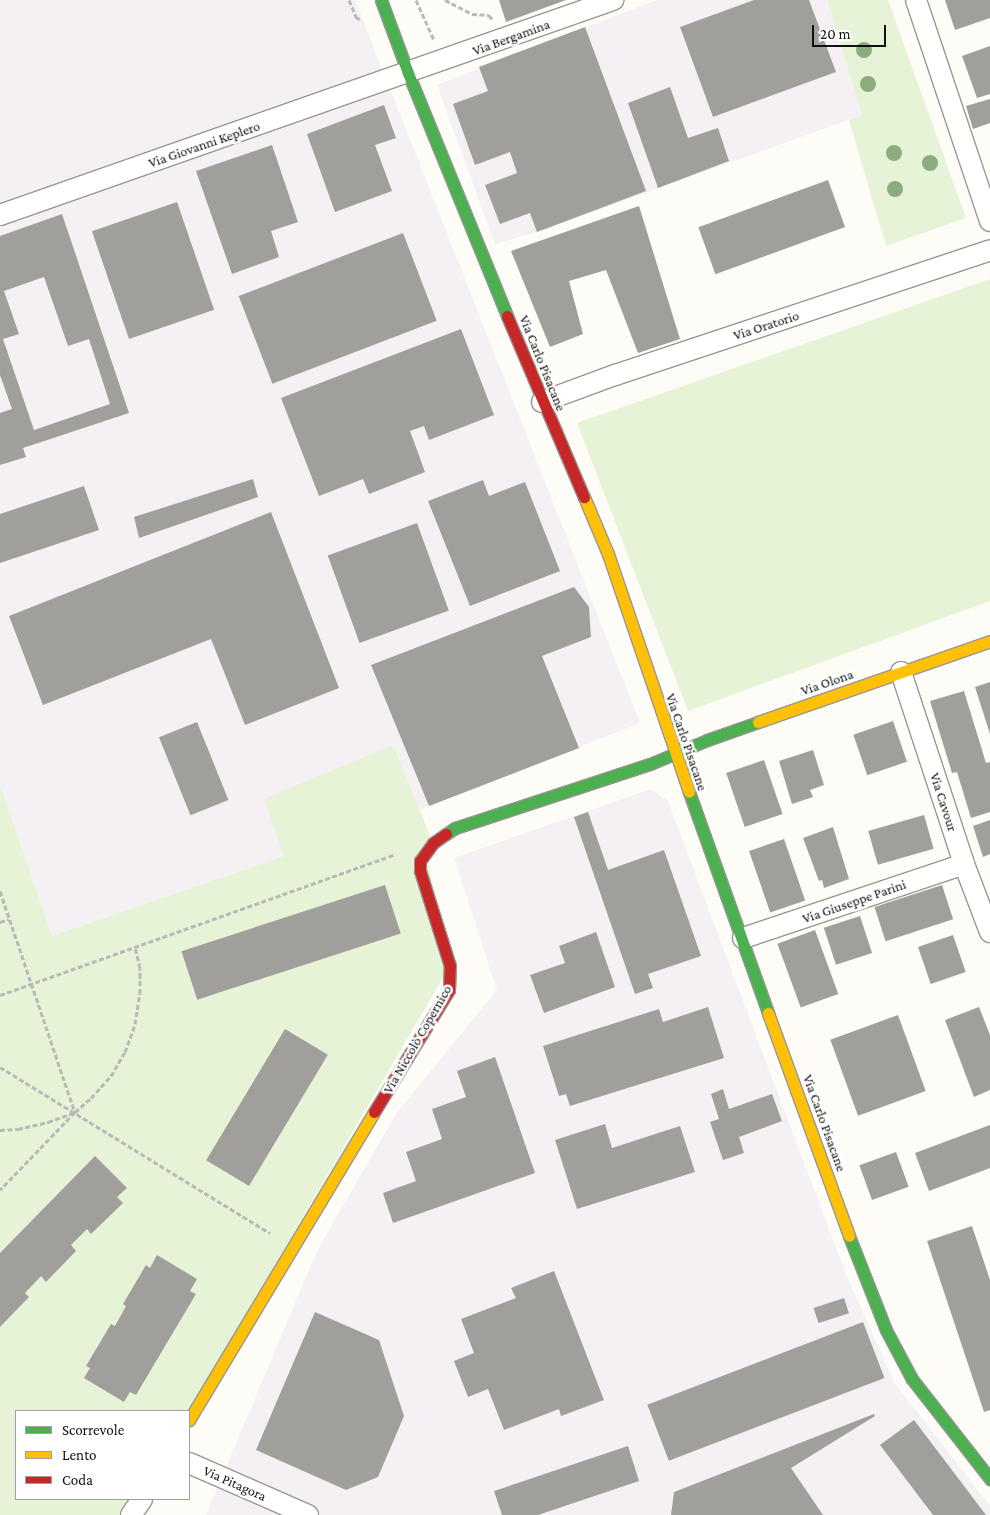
<!DOCTYPE html>
<html>
<head>
<meta charset="utf-8">
<style>
	body { margin:0 }
	#map { position:relative; width:990px; height:1515px; overflow:hidden; background:#fdfcf7; font-family:"Crimson Pro",serif }
	div>[style] { position:absolute }
	[style*='--x'] { left:calc(var(--x)*1px); top:calc(var(--y)*1px); width:calc(var(--w)*1px); rotate:calc(var(--a)*1deg) }
	.industrial>* { inset:0; background:#f5f0f3 }
	.green>* { inset:0; background:#e7f3d7 }
	.building>* { inset:0; background:#a19f9c; transform-origin:0 0 }
	.path>* { height:3px; margin-top:-1.5px; transform-origin:0; background:repeating-linear-gradient(90deg,#b9b9b8 0 5px,transparent 0 7.5px) }
	.roads { filter:drop-shadow(1px 0 #979795) drop-shadow(-1px 0 #979795) drop-shadow(0 1px #979795) drop-shadow(0 -1px #979795) }
	.street>* { height:20px; margin:-10px; padding:0 10px; transform-origin:10px; border-radius:10px; background:#fffffe }
	.fast>* { height:11px; margin:-5.5px; padding:0 5.5px; transform-origin:5.5px; border-radius:5.5px; background:#4caf50 }
	.slow>* { height:11px; margin:-5.5px; padding:0 5.5px; transform-origin:5.5px; border-radius:5.5px; background:#ffc107 }
	.jam>* { height:11px; margin:-5.5px; padding:0 5.5px; transform-origin:5.5px; border-radius:5.5px; background:#c62828 }
	.trees>* { width:16px; height:16px; margin:-8px; border-radius:50%; background:#8cac80 }
	span { translate:-50% -50%; white-space:nowrap; text-align:center; line-height:1.15; -webkit-text-stroke:5px #fff; paint-order:stroke }
	.street-label { font-size:14px; color:#111 }
	.legend { position:absolute; left:15px; top:1410px; width:175px; height:90px; box-sizing:border-box; background:#fff; border:1px solid #a0a0a0; margin:0; padding:6px 9px; list-style:none; font-size:15px; color:#111 }
	.legend li { display:flex; align-items:center; gap:10px; height:25px }
	.legend b { width:25px; border:1px solid #a0a0a0 }
	.scale { position:absolute; left:812px; top:25px; width:74px; height:22px; box-sizing:border-box; border:2px solid #111; border-top:0; padding-left:6px; font-size:15px; line-height:18px; white-space:nowrap; color:#111; -webkit-text-stroke:4px #fff; paint-order:stroke }
</style>
</head>
<body>
<div id="map">
	<div class="industrial">
		<div style="clip-path:polygon(0 0,355px 0,640px 723px,419px 810px,393px 745px,284px 856px,52px 936px,0 784px)"></div>
		<div style="clip-path:polygon(657px 0,827px 0,862px 115px,537px 232px,495px 244px,437px 85px)"></div>
		<div style="clip-path:polygon(651px 789px,668px 801px,847px 1277px,894px 1382px,990px 1506px,990px 1515px,206px 1515px,317px 1251px,396px 1114px,497px 990px,454px 858px)"></div>
	</div>
	<div class="green">
		<div style="clip-path:polygon(827px 0,888px 0,966px 218px,886px 246px,849px 120px,862px 115px)"></div>
		<div style="clip-path:polygon(990px 279px,990px 601px,688px 711px,577px 423px)"></div>
		<div style="clip-path:polygon(393px 745px,433px 843px,426px 852px,450px 966px,189px 1411px,16px 1411px,16px 1499px,142px 1499px,131px 1515px,0 1515px,0 784px,52px 936px,284px 856px,264px 799px)"></div>
	</div>
	<div class="building">
		<div style="clip-path:polygon(499px 0,566px 0,506px 22px)"></div>
		<div style="clip-path:polygon(754px 0,809px 0,836px 72px,713px 117px,680px 27px)"></div>
		<div style="clip-path:polygon(945px 0,990px 0,990px 18px,955px 30px)"></div>
		<div style="clip-path:polygon(585px 27px,646px 191px,537px 232px,530px 213px,500px 224px,485px 185px,517px 173px,510px 152px,475px 165px,453px 104px,488px 91px,479px 67px)"></div>
		<div style="clip-path:polygon(990px 46px,990px 94px,977px 98px,962px 56px)"></div>
		<div style="clip-path:polygon(670px 87px,688px 138px,718px 128px,729px 161px,658px 188px,628px 103px)"></div>
		<div style="clip-path:polygon(990px 99px,990px 123px,973px 129px,966px 106px)"></div>
		<div style="clip-path:polygon(384px 105px,396px 138px,375px 145px,392px 191px,335px 212px,307px 134px)"></div>
		<div style="clip-path:polygon(272px 145px,298px 222px,271px 231px,279px 257px,232px 274px,196px 171px)"></div>
		<div style="left:828px;top:180px;width:50px;height:138px;rotate:70deg"></div>
		<div style="left:177px;top:202px;width:114px;height:90px;rotate:71deg"></div>
		<div style="clip-path:polygon(639px 206px,680px 339px,638px 353px,606px 270px,569px 281px,583px 334px,550px 347px,511px 251px)"></div>
		<div style="clip-path:polygon(evenodd,62px 214px,129px 413px,23px 448px,26px 457px,0 465px,0 413px,12px 409px,0 375px,0 236px,62px 214px,44px 277px,68px 346px,89px 339px,110px 404px,34px 430px,3px 339px,19px 334px,4px 291px,44px 277px)"></div>
		<div style="left:403px;top:233px;width:94px;height:176px;rotate:69deg"></div>
		<div style="clip-path:polygon(461px 329px,494px 415px,429px 440px,424px 426px,410px 431px,425px 472px,369px 494px,363px 479px,319px 496px,281px 398px)"></div>
		<div style="clip-path:polygon(253px 479px,258px 497px,139px 538px,134px 517px)"></div>
		<div style="clip-path:polygon(483px 480px,489px 496px,525px 482px,560px 571px,470px 606px,428px 501px)"></div>
		<div style="clip-path:polygon(84px 486px,99px 530px,0 563px,0 514px)"></div>
		<div style="clip-path:polygon(271px 512px,339px 688px,245px 725px,211px 639px,43px 705px,9px 616px)"></div>
		<div style="left:417px;top:523px;width:93px;height:95px;rotate:70deg"></div>
		<div style="clip-path:polygon(574px 587px,589px 607px,591px 637px,542px 656px,579px 748px,429px 806px,371px 665px)"></div>
		<div style="clip-path:polygon(990px 682px,990px 734px,975px 687px)"></div>
		<div style="clip-path:polygon(964px 691px,986px 763px,990px 762px,990px 812px,971px 818px,957px 772px,952px 773px,930px 701px)"></div>
		<div style="left:893px;top:721px;width:43px;height:42px;rotate:71deg"></div>
		<div style="left:197px;top:722px;width:84px;height:41px;rotate:68deg"></div>
		<div style="clip-path:polygon(813px 750px,824px 785px,810px 790px,813px 797px,792px 804px,779px 761px)"></div>
		<div style="left:764px;top:760px;width:57px;height:40px;rotate:71deg"></div>
		<div style="clip-path:polygon(588px 812px,608px 870px,664px 850px,701px 956px,648px 974px,653px 988px,635px 994px,574px 817px)"></div>
		<div style="left:924px;top:815px;width:35px;height:58px;rotate:74deg"></div>
		<div style="clip-path:polygon(990px 820px,990px 854px,983px 857px,973px 826px)"></div>
		<div style="clip-path:polygon(833px 827px,849px 879px,824px 888px,822px 880px,819px 881px,803px 838px)"></div>
		<div style="left:784px;top:839px;width:65px;height:37px;rotate:71deg"></div>
		<div style="left:385px;top:885px;width:51px;height:214px;rotate:72deg"></div>
		<div style="left:942px;top:885px;width:36px;height:71px;rotate:72deg"></div>
		<div style="left:860px;top:916px;width:39px;height:38px;rotate:72deg"></div>
		<div style="left:815px;top:930px;width:68px;height:40px;rotate:70deg"></div>
		<div style="clip-path:polygon(596px 932px,615px 987px,544px 1013px,530px 975px,565px 963px,559px 946px)"></div>
		<div style="left:953px;top:935px;width:39px;height:37px;rotate:71deg"></div>
		<div style="clip-path:polygon(708px 1007px,724px 1058px,570px 1106px,566px 1094px,559px 1096px,543px 1046px,659px 1009px,663px 1022px)"></div>
		<div style="clip-path:polygon(979px 1007px,990px 1035px,990px 1090px,974px 1097px,945px 1020px)"></div>
		<div style="left:898px;top:1015px;width:81px;height:72px;rotate:70deg"></div>
		<div style="left:285px;top:1029px;width:50px;height:153px;rotate:31deg"></div>
		<div style="clip-path:polygon(495px 1057px,535px 1173px,393px 1223px,383px 1193px,416px 1181px,406px 1152px,442px 1139px,432px 1109px,466px 1097px,457px 1071px)"></div>
		<div style="clip-path:polygon(723px 1089px,729px 1109px,772px 1094px,782px 1121px,739px 1137px,744px 1153px,723px 1160px,710px 1122px,719px 1119px,711px 1094px)"></div>
		<div style="clip-path:polygon(605px 1124px,612px 1148px,680px 1126px,695px 1172px,577px 1209px,555px 1140px)"></div>
		<div style="clip-path:polygon(990px 1125px,990px 1168px,929px 1191px,915px 1153px)"></div>
		<div style="left:896px;top:1152px;width:37px;height:39px;rotate:70deg"></div>
		<div style="clip-path:polygon(95px 1156px,127px 1188px,117px 1197px,123px 1203px,91px 1234px,87px 1229px,71px 1245px,76px 1251px,46px 1282px,41px 1276px,25px 1293px,29px 1297px,0 1327px,0 1253px)"></div>
		<div style="clip-path:polygon(972px 1226px,990px 1280px,990px 1410px,984px 1412px,927px 1241px)"></div>
		<div style="clip-path:polygon(157px 1255px,197px 1279px,190px 1291px,196px 1294px,136px 1395px,130px 1392px,124px 1402px,84px 1378px,90px 1368px,86px 1366px,111px 1324px,115px 1326px,126px 1306px,123px 1304px,146px 1265px,150px 1268px)"></div>
		<div style="clip-path:polygon(554px 1271px,604px 1400px,561px 1416px,559px 1409px,504px 1430px,488px 1389px,468px 1397px,454px 1361px,474px 1353px,461px 1319px,516px 1298px,511px 1288px)"></div>
		<div style="left:844px;top:1298px;width:16px;height:32px;rotate:72deg"></div>
		<div style="clip-path:polygon(315px 1312px,379px 1340px,404px 1416px,378px 1477px,346px 1490px,256px 1450px)"></div>
		<div style="left:863px;top:1322px;width:60px;height:231px;rotate:69deg"></div>
		<div style="clip-path:polygon(874px 1414px,875px 1416px,791px 1468px,823px 1515px,671px 1515px,674px 1492px)"></div>
		<div style="clip-path:polygon(914px 1420px,986px 1515px,933px 1515px,880px 1445px)"></div>
		<div style="clip-path:polygon(628px 1446px,639px 1481px,538px 1515px,502px 1515px,494px 1491px)"></div>
	</div>
	<div class="path">
		<div style="--x:349;--y:0;--w:21;--a:67"></div>
		<div style="--x:357;--y:19;--w:3;--a:-18"></div>
		<div style="--x:416;--y:0;--w:44;--a:65.8"></div>
		<div style="--x:445;--y:0;--w:30;--a:27"></div>
		<div style="--x:472;--y:14;--w:17;--a:3"></div>
		<div style="--x:489;--y:15;--w:5;--a:53"></div>
		<div style="--x:0;--y:891;--w:233;--a:71.3"></div>
		<div style="--x:75;--y:1112;--w:108;--a:133.9"></div>
		<div style="--x:0;--y:922;--w:9;--a:-18"></div>
		<div style="--x:0;--y:995;--w:420;--a:-19.6"></div>
		<div style="--x:0;--y:1067;--w:317;--a:31.6"></div>
		<div style="--x:0;--y:1130;--w:18;--a:-3"></div>
		<div style="--x:18;--y:1129;--w:31;--a:-13"></div>
		<div style="--x:48;--y:1122;--w:29;--a:-20"></div>
		<div style="--x:75;--y:1112;--w:21;--a:-41"></div>
		<div style="--x:91;--y:1098;--w:30;--a:-48"></div>
		<div style="--x:111;--y:1076;--w:28;--a:-60"></div>
		<div style="--x:125;--y:1052;--w:30;--a:-70"></div>
		<div style="--x:135;--y:1024;--w:31;--a:-81"></div>
		<div style="--x:140;--y:993;--w:25;--a:-90"></div>
		<div style="--x:140;--y:968;--w:22;--a:-103"></div>
	</div>
	<div class="roads">
		<div class="street">
			<div style="--x:916;--y:0;--w:233;--a:71.5"></div>
			<div style="--x:0;--y:215;--w:650;--a:-19.33"></div>
			<div style="--x:542;--y:402;--w:78;--a:-20.3"></div>
			<div style="--x:615;--y:375;--w:395;--a:-18.4"></div>
			<div style="--x:901;--y:672;--w:202;--a:71.8"></div>
			<div style="--x:964;--y:864;--w:73;--a:69.1"></div>
			<div style="--x:743;--y:938;--w:233;--a:-18.5"></div>
			<div style="--x:189;--y:1463;--w:130;--a:23.6"></div>
			<div style="--x:131;--y:1515;--w:19;--a:-55"></div>
		</div>
		<div class="fast">
			<div style="--x:381;--y:0;--w:78;--a:69.7"></div>
			<div style="--x:408;--y:73;--w:262;--a:67.8"></div>
			<div style="--x:689;--y:792;--w:235;--a:70.3"></div>
			<div style="--x:446;--y:834;--w:11;--a:-34"></div>
			<div style="--x:455;--y:828;--w:205;--a:-18.2"></div>
			<div style="--x:650;--y:764;--w:62;--a:-22.8"></div>
			<div style="--x:707;--y:740;--w:54;--a:-19.4"></div>
			<div style="--x:849;--y:1236;--w:101;--a:68.5"></div>
			<div style="--x:886;--y:1330;--w:55;--a:62"></div>
			<div style="--x:912;--y:1379;--w:127;--a:52"></div>
		</div>
		<div class="slow">
			<div style="--x:584;--y:497;--w:62;--a:67.2"></div>
			<div style="--x:608;--y:554;--w:251;--a:71.2"></div>
			<div style="--x:758;--y:722;--w:246;--a:-19.2"></div>
			<div style="--x:768;--y:1013;--w:237;--a:70"></div>
			<div style="--x:189;--y:1420;--w:359;--a:-59"></div>
		</div>
		<div class="jam">
			<div style="--x:507;--y:316;--w:197;--a:67"></div>
			<div style="--x:374;--y:1112;--w:143;--a:-58.4"></div>
			<div style="--x:449;--y:990;--w:24;--a:-88"></div>
			<div style="--x:450;--y:966;--w:100;--a:-107.5"></div>
			<div style="--x:420;--y:871;--w:10;--a:-90"></div>
			<div style="--x:420;--y:861;--w:22;--a:-54"></div>
			<div style="--x:433;--y:843;--w:16;--a:-35"></div>
		</div>
	</div>
	<div class="trees">
		<div style="left:864px;top:50px"></div>
		<div style="left:868px;top:84px"></div>
		<div style="left:894px;top:153px"></div>
		<div style="left:930px;top:163px"></div>
		<div style="left:895px;top:189px"></div>
	</div>
	<div class="street-label">
		<span style="left:511px;top:37px;rotate:-20deg">Via Bergamina</span>
		<span style="left:204px;top:144px;rotate:-19deg">Via Giovanni Keplero</span>
		<span style="left:766px;top:325px;rotate:-18deg">Via Oratorio</span>
		<span style="left:543px;top:363px;rotate:68deg">Via Carlo Pisacane</span>
		<span style="left:827px;top:682px;rotate:-19deg">Via Olona</span>
		<span style="left:687px;top:742px;rotate:71deg">Via Carlo Pisacane</span>
		<span style="left:944px;top:802px;rotate:72deg">Via Cavour</span>
		<span style="left:854px;top:901px;rotate:-19deg">Via Giuseppe Parini</span>
		<span style="left:417px;top:1039px;rotate:-60deg">Via Niccolò Copernico</span>
		<span style="left:825px;top:1123px;rotate:70deg">Via Carlo Pisacane</span>
		<span style="left:235px;top:1483px;rotate:24deg">Via Pitagora</span>
	</div>
	<ul class="legend">
	<li><b style="height:6px;background:#4caf50"></b>Scorrevole</li>
	<li><b style="height:6px;background:#ffc107"></b>Lento</li>
	<li><b style="height:6px;background:#c62828"></b>Coda</li>
	</ul>
	<div class="scale">20 m</div>
</div>
</body>
</html>
